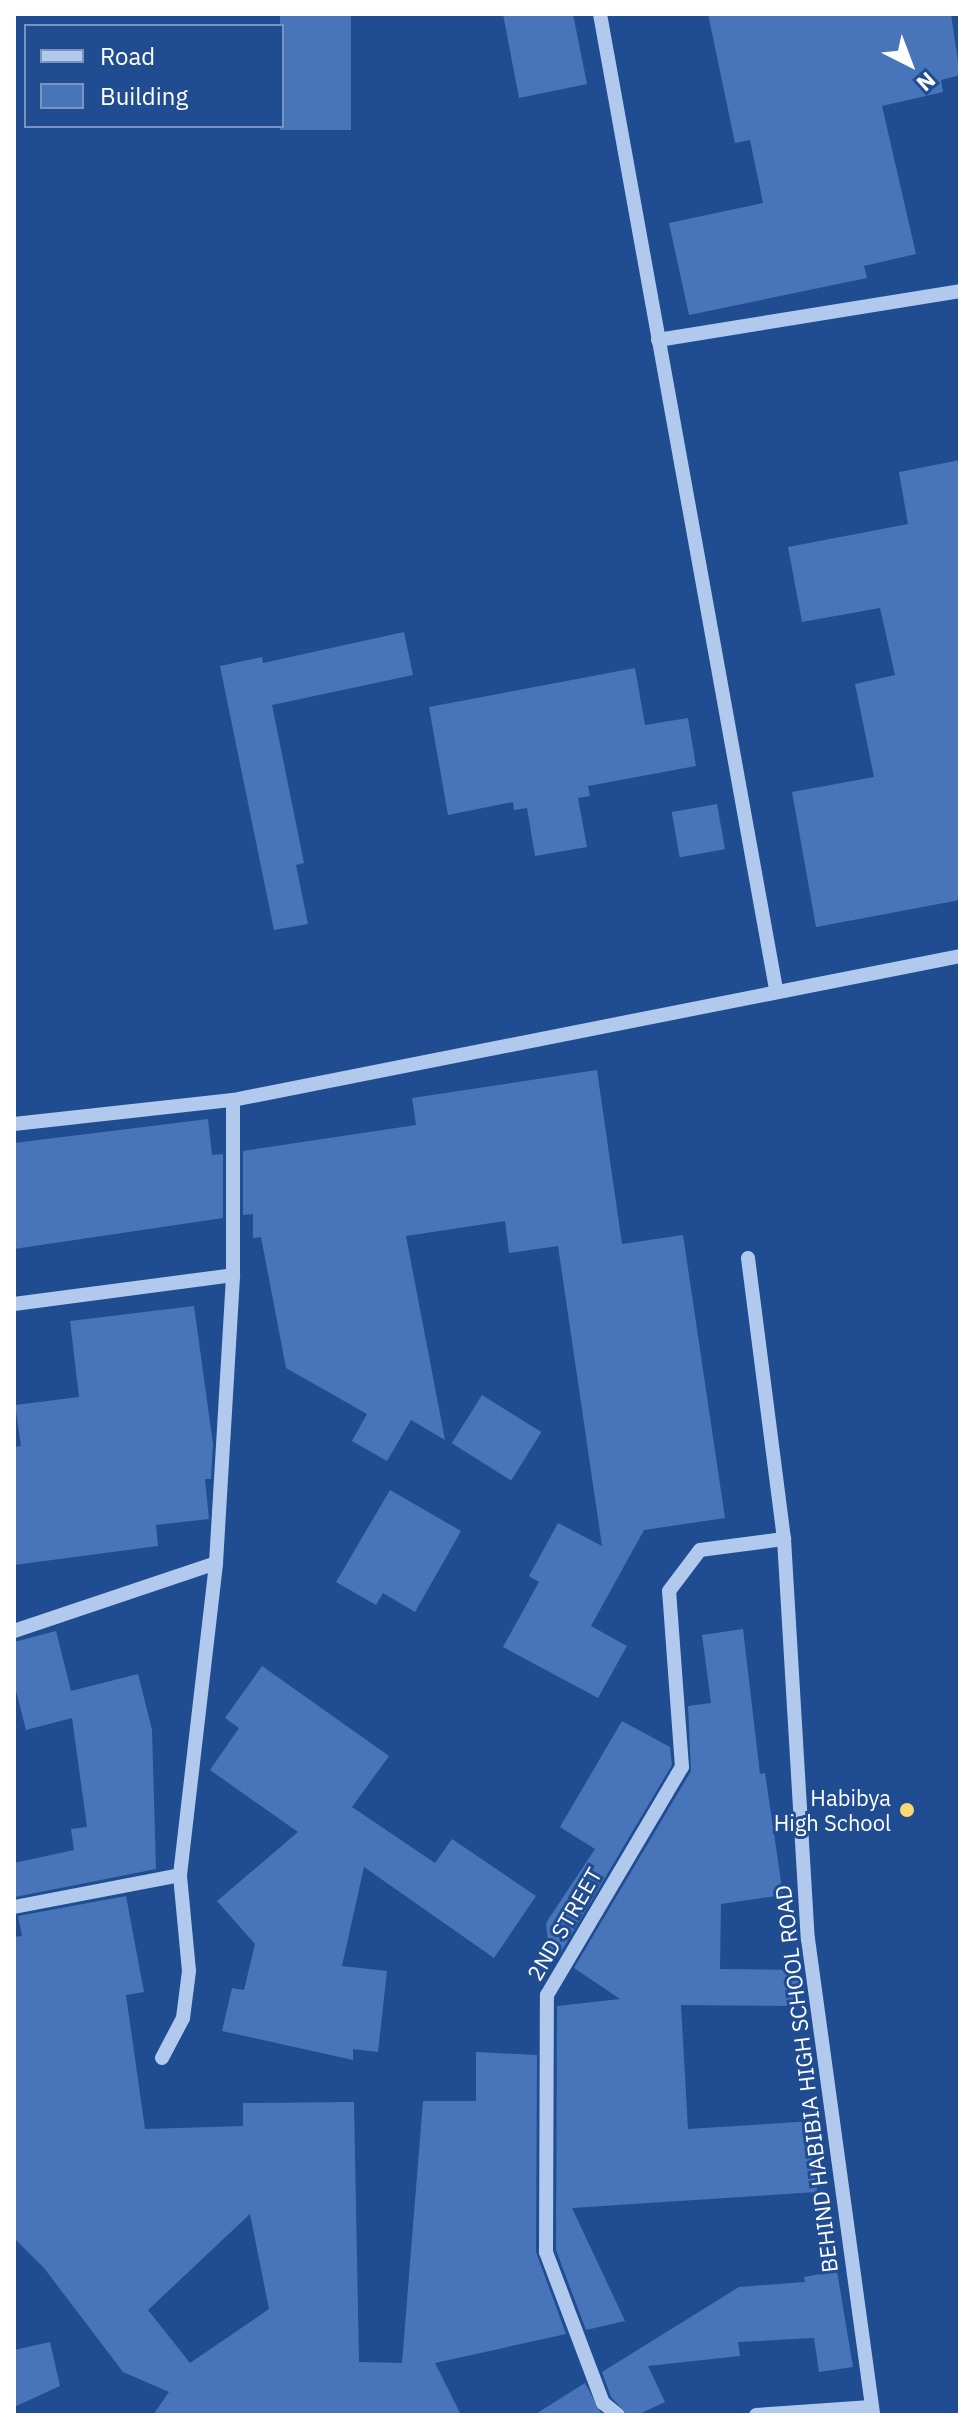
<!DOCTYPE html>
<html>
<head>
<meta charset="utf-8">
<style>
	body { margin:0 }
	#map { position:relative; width:974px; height:2429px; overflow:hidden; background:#204c91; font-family:"IBM Plex Sans",sans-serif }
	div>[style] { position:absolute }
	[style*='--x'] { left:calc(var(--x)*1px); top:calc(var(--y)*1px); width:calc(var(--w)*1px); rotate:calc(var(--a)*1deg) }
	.building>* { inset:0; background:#4875b9; transform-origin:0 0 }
	.minor>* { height:14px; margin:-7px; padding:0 7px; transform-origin:7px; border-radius:7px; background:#b1c9ed }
	.dots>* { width:22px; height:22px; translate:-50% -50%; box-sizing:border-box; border:4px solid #204c91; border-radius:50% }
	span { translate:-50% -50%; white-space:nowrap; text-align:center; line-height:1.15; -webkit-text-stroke:6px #204c91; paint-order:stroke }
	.poi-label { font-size:22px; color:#fff }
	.right { translate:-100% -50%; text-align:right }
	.street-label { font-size:22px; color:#fff }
	.frame { position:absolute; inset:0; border:16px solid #fff; pointer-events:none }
	.legend { position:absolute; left:24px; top:24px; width:260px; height:104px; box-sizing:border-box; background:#204c91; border:2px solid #7994bd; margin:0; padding:10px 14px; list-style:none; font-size:24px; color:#fff }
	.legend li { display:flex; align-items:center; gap:16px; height:40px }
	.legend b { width:40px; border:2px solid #7994bd }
	.north { position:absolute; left:870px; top:24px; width:80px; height:80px; -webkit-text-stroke:6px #204c91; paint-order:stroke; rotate:138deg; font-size:22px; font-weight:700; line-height:32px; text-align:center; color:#fff }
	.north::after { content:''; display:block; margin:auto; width:28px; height:36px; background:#fff; clip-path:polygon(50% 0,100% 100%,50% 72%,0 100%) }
</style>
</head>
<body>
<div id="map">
	<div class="building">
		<div style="left:280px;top:14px;width:71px;height:116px"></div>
		<div style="clip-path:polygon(503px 14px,573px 14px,587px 84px,519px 98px)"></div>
		<div style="clip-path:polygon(708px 14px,951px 14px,960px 75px,941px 80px,943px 92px,882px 106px,916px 254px,864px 266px,867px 278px,689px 315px,669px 223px,763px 203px,750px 140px,735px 143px)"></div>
		<div style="clip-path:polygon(960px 460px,960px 900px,816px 927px,792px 792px,874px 777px,855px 684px,895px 675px,880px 608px,802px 622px,788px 547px,908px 524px,899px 472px)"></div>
		<div style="clip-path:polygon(404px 632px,413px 675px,272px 705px,304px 863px,296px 865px,308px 924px,274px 930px,220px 666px,262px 657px,263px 663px)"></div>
		<div style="clip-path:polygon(635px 668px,645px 725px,688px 718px,696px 766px,588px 786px,590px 796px,578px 798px,587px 847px,535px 856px,527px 808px,514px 810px,513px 802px,448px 815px,429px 707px)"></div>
		<div style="left:717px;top:804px;width:46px;height:46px;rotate:80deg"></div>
		<div style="clip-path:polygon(597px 1070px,622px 1244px,683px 1235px,725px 1518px,644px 1530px,591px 1626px,627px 1646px,598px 1698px,503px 1647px,539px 1582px,529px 1576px,558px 1523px,602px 1546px,558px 1246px,509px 1253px,505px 1221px,406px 1236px,445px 1440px,411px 1420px,387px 1461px,352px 1441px,367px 1414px,286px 1368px,261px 1237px,253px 1238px,253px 1214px,243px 1215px,243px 1151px,416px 1125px,412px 1098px)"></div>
		<div style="clip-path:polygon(208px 1119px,212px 1155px,223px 1154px,223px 1218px,14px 1249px,14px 1143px)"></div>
		<div style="clip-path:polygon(194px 1306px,213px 1444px,211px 1479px,205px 1479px,209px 1519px,156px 1525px,158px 1546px,14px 1565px,14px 1447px,21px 1446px,15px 1405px,79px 1397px,70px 1321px)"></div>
		<div style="left:482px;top:1395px;width:70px;height:57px;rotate:32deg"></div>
		<div style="clip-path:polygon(390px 1490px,461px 1531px,415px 1612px,383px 1593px,376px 1605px,336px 1582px)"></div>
		<div style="clip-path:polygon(743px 1629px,760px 1774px,765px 1773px,783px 1895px,721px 1904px,720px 1969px,798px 1970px,798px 2006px,681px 2005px,688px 2129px,813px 2121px,817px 2192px,572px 2208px,625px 2321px,586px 2330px,556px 2250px,557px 2006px,620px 1999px,574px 1968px,691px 1771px,688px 1706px,711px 1703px,702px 1635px)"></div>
		<div style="clip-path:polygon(56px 1631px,71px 1691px,138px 1674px,152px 1730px,156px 1869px,15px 1897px,14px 1863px,74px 1850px,71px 1829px,87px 1827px,72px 1718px,26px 1730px,14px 1683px,14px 1642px)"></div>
		<div style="clip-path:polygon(262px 1666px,389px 1756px,352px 1807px,435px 1863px,452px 1839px,536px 1896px,494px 1958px,364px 1867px,342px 1966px,387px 1971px,378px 2052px,353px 2049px,353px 2060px,222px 2031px,232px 1988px,244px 1990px,255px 1944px,217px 1901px,298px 1832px,210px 1770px,239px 1728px,225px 1718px)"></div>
		<div style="clip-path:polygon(622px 1721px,670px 1747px,672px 1765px,558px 1957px,549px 1951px,546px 1923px,595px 1849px,560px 1827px)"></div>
		<div style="clip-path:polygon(evenodd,126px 1896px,144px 1992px,126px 1995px,145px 2129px,243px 2126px,243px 2103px,354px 2102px,359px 2362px,402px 2363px,423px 2101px,476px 2101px,476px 2052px,537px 2055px,536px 2252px,566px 2334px,435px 2363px,461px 2415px,153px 2415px,169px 2392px,123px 2372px,44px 2268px,14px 2238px,14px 1937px,22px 1936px,18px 1916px,126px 1896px,250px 2214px,269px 2309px,190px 2363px,148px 2310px,250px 2214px)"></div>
		<div style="clip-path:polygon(837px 2271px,853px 2367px,819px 2372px,814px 2338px,738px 2342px,740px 2356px,648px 2366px,665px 2402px,637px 2415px,628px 2415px,611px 2397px,602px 2372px,739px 2287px,805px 2282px,804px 2277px)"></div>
		<div style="clip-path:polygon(50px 2342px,60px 2386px,14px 2407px,14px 2350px)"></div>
		<div style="clip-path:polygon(585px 2383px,602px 2415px,534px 2415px)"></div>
	</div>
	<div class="minor">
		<div style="--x:600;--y:14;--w:991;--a:79.77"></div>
		<div style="--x:658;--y:340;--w:306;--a:-9.2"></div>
		<div style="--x:14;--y:1124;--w:220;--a:-6.3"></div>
		<div style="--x:233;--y:1100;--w:741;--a:-11.2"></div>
		<div style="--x:748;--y:1258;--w:283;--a:82.7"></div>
		<div style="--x:784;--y:1539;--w:401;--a:86.6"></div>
		<div style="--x:808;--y:1939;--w:480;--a:82.2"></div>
		<div style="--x:14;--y:1304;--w:221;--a:-7.5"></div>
		<div style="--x:14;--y:1631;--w:213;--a:-18.6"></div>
		<div style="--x:14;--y:1907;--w:169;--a:-10.9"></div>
		<div style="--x:162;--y:2058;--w:45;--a:-62.3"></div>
		<div style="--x:183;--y:2018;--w:47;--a:-82.7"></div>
		<div style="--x:189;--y:1971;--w:96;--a:-95.4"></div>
		<div style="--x:180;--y:1875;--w:314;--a:-83.4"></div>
		<div style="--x:216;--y:1563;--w:289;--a:-86.6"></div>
		<div style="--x:233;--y:1275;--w:175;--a:-90"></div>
		<div style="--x:618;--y:2415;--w:19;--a:-141"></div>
		<div style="--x:603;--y:2403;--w:161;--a:-110.7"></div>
		<div style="--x:546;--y:2252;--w:257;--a:-89.8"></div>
		<div style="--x:547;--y:1995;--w:265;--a:-59.4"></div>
		<div style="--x:682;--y:1767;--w:176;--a:-94.2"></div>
		<div style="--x:669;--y:1591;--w:51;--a:-52.9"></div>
		<div style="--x:700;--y:1550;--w:85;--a:-7.5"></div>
		<div style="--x:756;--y:2415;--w:115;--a:-4"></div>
	</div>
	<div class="dots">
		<div style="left:907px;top:1810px;background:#fbda71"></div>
	</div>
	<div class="poi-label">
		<span class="right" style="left:891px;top:1810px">Habibya<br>High School</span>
	</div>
	<div class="street-label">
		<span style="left:564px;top:1924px;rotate:-60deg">2ND STREET</span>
		<span style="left:806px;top:2079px;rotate:-97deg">BEHIND HABIBIA HIGH SCHOOL ROAD</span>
	</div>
	<div class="frame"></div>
	<ul class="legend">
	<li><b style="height:10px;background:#b1c9ed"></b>Road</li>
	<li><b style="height:22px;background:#4875b9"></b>Building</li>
	</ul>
	<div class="north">N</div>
</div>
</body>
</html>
